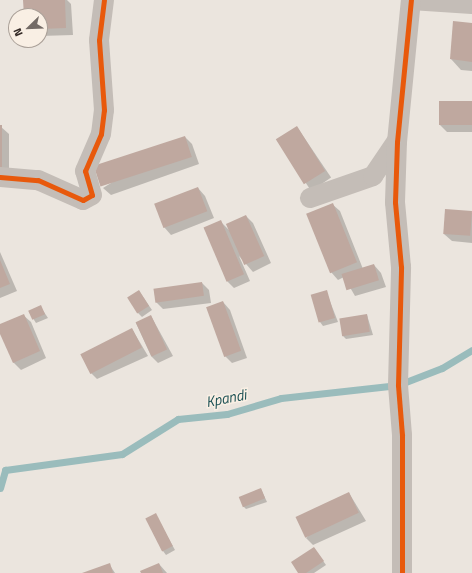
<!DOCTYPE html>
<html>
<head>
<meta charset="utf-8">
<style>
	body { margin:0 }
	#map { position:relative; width:472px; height:573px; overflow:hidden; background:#ebe5de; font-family:"Titillium Web",sans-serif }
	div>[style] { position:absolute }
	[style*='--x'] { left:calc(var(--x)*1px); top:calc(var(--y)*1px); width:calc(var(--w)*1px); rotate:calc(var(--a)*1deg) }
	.shadow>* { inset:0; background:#0003; transform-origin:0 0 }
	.stream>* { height:7px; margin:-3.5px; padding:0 3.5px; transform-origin:3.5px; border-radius:3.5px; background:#9abcbc }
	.building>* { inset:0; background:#bfa89f; transform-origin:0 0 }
	.street>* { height:20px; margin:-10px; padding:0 10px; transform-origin:10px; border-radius:10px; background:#c4bdb7 }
	.cycleway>* { height:5px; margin:-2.5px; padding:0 2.5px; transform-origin:2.5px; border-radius:2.5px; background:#e8590c }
	span { translate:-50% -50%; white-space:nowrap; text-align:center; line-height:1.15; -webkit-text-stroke:3px #f9efe4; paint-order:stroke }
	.water-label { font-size:15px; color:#1c5155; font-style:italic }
	.north { position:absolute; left:8px; top:8px; width:40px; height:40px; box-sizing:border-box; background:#f9efe4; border:1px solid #aaa098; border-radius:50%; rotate:247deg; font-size:11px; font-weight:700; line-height:16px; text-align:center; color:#342a26 }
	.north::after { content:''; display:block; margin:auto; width:14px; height:18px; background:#746b66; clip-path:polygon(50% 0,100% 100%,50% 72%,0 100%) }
</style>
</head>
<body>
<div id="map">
	<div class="shadow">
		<div style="clip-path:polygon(24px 0,67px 0,71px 4px,73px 35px,40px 36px,40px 16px,25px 16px)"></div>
		<div style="clip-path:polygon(454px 22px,472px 24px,472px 71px,461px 70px,451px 59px)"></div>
		<div style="clip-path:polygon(472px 102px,472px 132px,447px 132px,439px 124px)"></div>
		<div style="clip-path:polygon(0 126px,9px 134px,9px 177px,0 177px)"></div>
		<div style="left:297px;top:127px;width:61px;height:24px;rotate:56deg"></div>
		<div style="clip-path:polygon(185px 137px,192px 144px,199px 164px,111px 195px,103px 188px)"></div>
		<div style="clip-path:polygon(198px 188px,205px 196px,214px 218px,171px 235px,164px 227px)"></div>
		<div style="clip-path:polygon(332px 204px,340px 211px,363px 269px,374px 265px,381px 273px,386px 287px,355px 296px,344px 277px,338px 280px,331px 272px)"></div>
		<div style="clip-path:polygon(472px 212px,472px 243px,452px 241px,444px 234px)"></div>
		<div style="clip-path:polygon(246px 216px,253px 223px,271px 263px,253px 272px,239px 256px,250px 281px,234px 288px,227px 281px,220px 221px,229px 230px)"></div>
		<div style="clip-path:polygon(0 252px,17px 291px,0 298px)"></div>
		<div style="clip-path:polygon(202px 283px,209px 290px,211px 303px,163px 309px,156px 302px)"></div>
		<div style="clip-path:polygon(139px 291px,152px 310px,142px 317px,138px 313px)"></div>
		<div style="clip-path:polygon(326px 291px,338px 322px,323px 326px,320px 322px)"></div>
		<div style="clip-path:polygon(223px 302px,230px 310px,247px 358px,232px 363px,225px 356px)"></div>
		<div style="clip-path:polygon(40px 306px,48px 318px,36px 323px,29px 312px)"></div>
		<div style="clip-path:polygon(23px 315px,31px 322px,46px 358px,21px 370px,13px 362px,0 325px)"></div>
		<div style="clip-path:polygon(367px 315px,373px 335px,346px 339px,342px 335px)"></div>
		<div style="clip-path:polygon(151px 316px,173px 356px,158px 363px,151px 356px,136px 323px)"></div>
		<div style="clip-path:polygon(132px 329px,148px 356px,97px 379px,90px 372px)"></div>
		<div style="clip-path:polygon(261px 489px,267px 502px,246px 509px,243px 506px)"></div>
		<div style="clip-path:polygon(349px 493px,366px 521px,313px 545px,306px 538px)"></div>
		<div style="clip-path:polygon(155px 514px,175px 550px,166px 555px,163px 551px)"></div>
		<div style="clip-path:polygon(314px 548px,326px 565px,314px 573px,299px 573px)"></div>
		<div style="clip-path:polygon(109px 564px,115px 573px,85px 573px)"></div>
		<div style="clip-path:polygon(159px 564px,167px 573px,142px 573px)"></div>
	</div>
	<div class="stream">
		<div style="--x:0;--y:488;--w:19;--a:-74"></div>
		<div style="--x:5;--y:470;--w:118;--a:-7.8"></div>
		<div style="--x:122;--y:454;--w:66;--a:-32"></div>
		<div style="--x:178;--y:419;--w:49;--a:-5.8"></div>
		<div style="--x:227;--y:414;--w:56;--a:-16.5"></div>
		<div style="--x:281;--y:398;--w:118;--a:-6.3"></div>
		<div style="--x:398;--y:385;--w:47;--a:-21.1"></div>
		<div style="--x:442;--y:368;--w:35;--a:-31"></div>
	</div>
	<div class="building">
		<div style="clip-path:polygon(23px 0,65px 0,66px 28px,40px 29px,40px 16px,24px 16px)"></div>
		<div style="clip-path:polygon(453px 21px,472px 23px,472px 62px,450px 59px)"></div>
		<div style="left:439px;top:101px;width:33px;height:24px"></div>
		<div style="left:0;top:125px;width:2px;height:45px"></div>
		<div style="left:297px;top:126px;width:53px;height:25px;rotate:58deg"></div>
		<div style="left:185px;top:136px;width:22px;height:96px;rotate:72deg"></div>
		<div style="left:198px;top:187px;width:26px;height:47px;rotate:69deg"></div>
		<div style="left:333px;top:203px;width:64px;height:29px;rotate:68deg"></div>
		<div style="left:445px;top:209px;width:27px;height:25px;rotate:4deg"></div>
		<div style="left:246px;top:215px;width:45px;height:22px;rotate:66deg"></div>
		<div style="left:221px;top:220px;width:59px;height:19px;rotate:67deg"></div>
		<div style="clip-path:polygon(0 260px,10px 284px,0 288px)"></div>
		<div style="left:374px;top:264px;width:17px;height:34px;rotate:73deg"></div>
		<div style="left:202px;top:282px;width:14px;height:49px;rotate:82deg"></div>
		<div style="left:139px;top:290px;width:19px;height:14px;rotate:58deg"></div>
		<div style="left:327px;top:290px;width:29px;height:17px;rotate:74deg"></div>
		<div style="left:223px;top:301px;width:53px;height:18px;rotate:70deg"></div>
		<div style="left:41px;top:305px;width:10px;height:14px;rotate:66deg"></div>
		<div style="clip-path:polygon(24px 314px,40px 351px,13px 363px,0 334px,0 324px)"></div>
		<div style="left:367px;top:314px;width:18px;height:28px;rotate:81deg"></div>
		<div style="left:151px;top:315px;width:38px;height:17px;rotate:65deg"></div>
		<div style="left:132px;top:328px;width:22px;height:58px;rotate:63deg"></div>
		<div style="left:261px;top:488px;width:11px;height:24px;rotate:68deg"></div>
		<div style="left:349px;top:492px;width:23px;height:59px;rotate:65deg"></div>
		<div style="left:156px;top:513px;width:37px;height:12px;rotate:63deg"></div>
		<div style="clip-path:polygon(314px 547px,324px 561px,306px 573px,298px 573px,291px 562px)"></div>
		<div style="clip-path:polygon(110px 563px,113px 573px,82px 573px)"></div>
		<div style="clip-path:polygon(159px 563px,163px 573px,141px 573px,140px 571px)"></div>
	</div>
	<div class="street">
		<div style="--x:411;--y:0;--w:61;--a:3.8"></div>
		<div style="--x:0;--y:177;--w:38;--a:5"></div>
		<div style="--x:38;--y:180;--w:49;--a:24"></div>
		<div style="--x:83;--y:200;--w:10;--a:-29"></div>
		<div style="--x:92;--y:195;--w:25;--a:-106"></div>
		<div style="--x:85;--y:171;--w:40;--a:-66.6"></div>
		<div style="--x:101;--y:134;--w:24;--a:-83"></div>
		<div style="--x:104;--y:110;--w:70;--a:-94.1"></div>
		<div style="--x:99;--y:40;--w:40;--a:-82.9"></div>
		<div style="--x:310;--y:198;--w:67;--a:-19.2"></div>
		<div style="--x:373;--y:176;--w:41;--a:-55.9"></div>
		<div style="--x:402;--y:573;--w:138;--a:-90"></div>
		<div style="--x:402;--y:435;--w:50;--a:-94.6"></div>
		<div style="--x:398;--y:385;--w:118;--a:-88.5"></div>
		<div style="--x:401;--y:267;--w:65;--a:-95.3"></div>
		<div style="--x:395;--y:202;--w:60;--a:-88.1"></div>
		<div style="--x:397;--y:142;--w:143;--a:-84.4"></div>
	</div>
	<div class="cycleway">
		<div style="--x:0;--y:177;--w:38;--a:5"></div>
		<div style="--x:38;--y:180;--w:49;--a:24"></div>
		<div style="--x:83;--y:200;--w:10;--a:-29"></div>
		<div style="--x:92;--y:195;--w:25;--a:-106"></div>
		<div style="--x:85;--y:171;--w:40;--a:-66.6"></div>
		<div style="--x:101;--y:134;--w:24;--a:-83"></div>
		<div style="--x:104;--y:110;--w:70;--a:-94.1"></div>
		<div style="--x:99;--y:40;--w:40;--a:-82.9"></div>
		<div style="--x:402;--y:573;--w:138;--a:-90"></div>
		<div style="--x:402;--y:435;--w:50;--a:-94.6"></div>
		<div style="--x:398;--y:385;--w:118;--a:-88.5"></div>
		<div style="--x:401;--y:267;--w:65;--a:-95.3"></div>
		<div style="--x:395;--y:202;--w:60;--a:-88.1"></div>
		<div style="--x:397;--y:142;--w:143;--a:-84.4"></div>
	</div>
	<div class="water-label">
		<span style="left:226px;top:398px;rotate:-11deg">Kpandi</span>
	</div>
	<div class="north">N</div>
</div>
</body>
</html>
